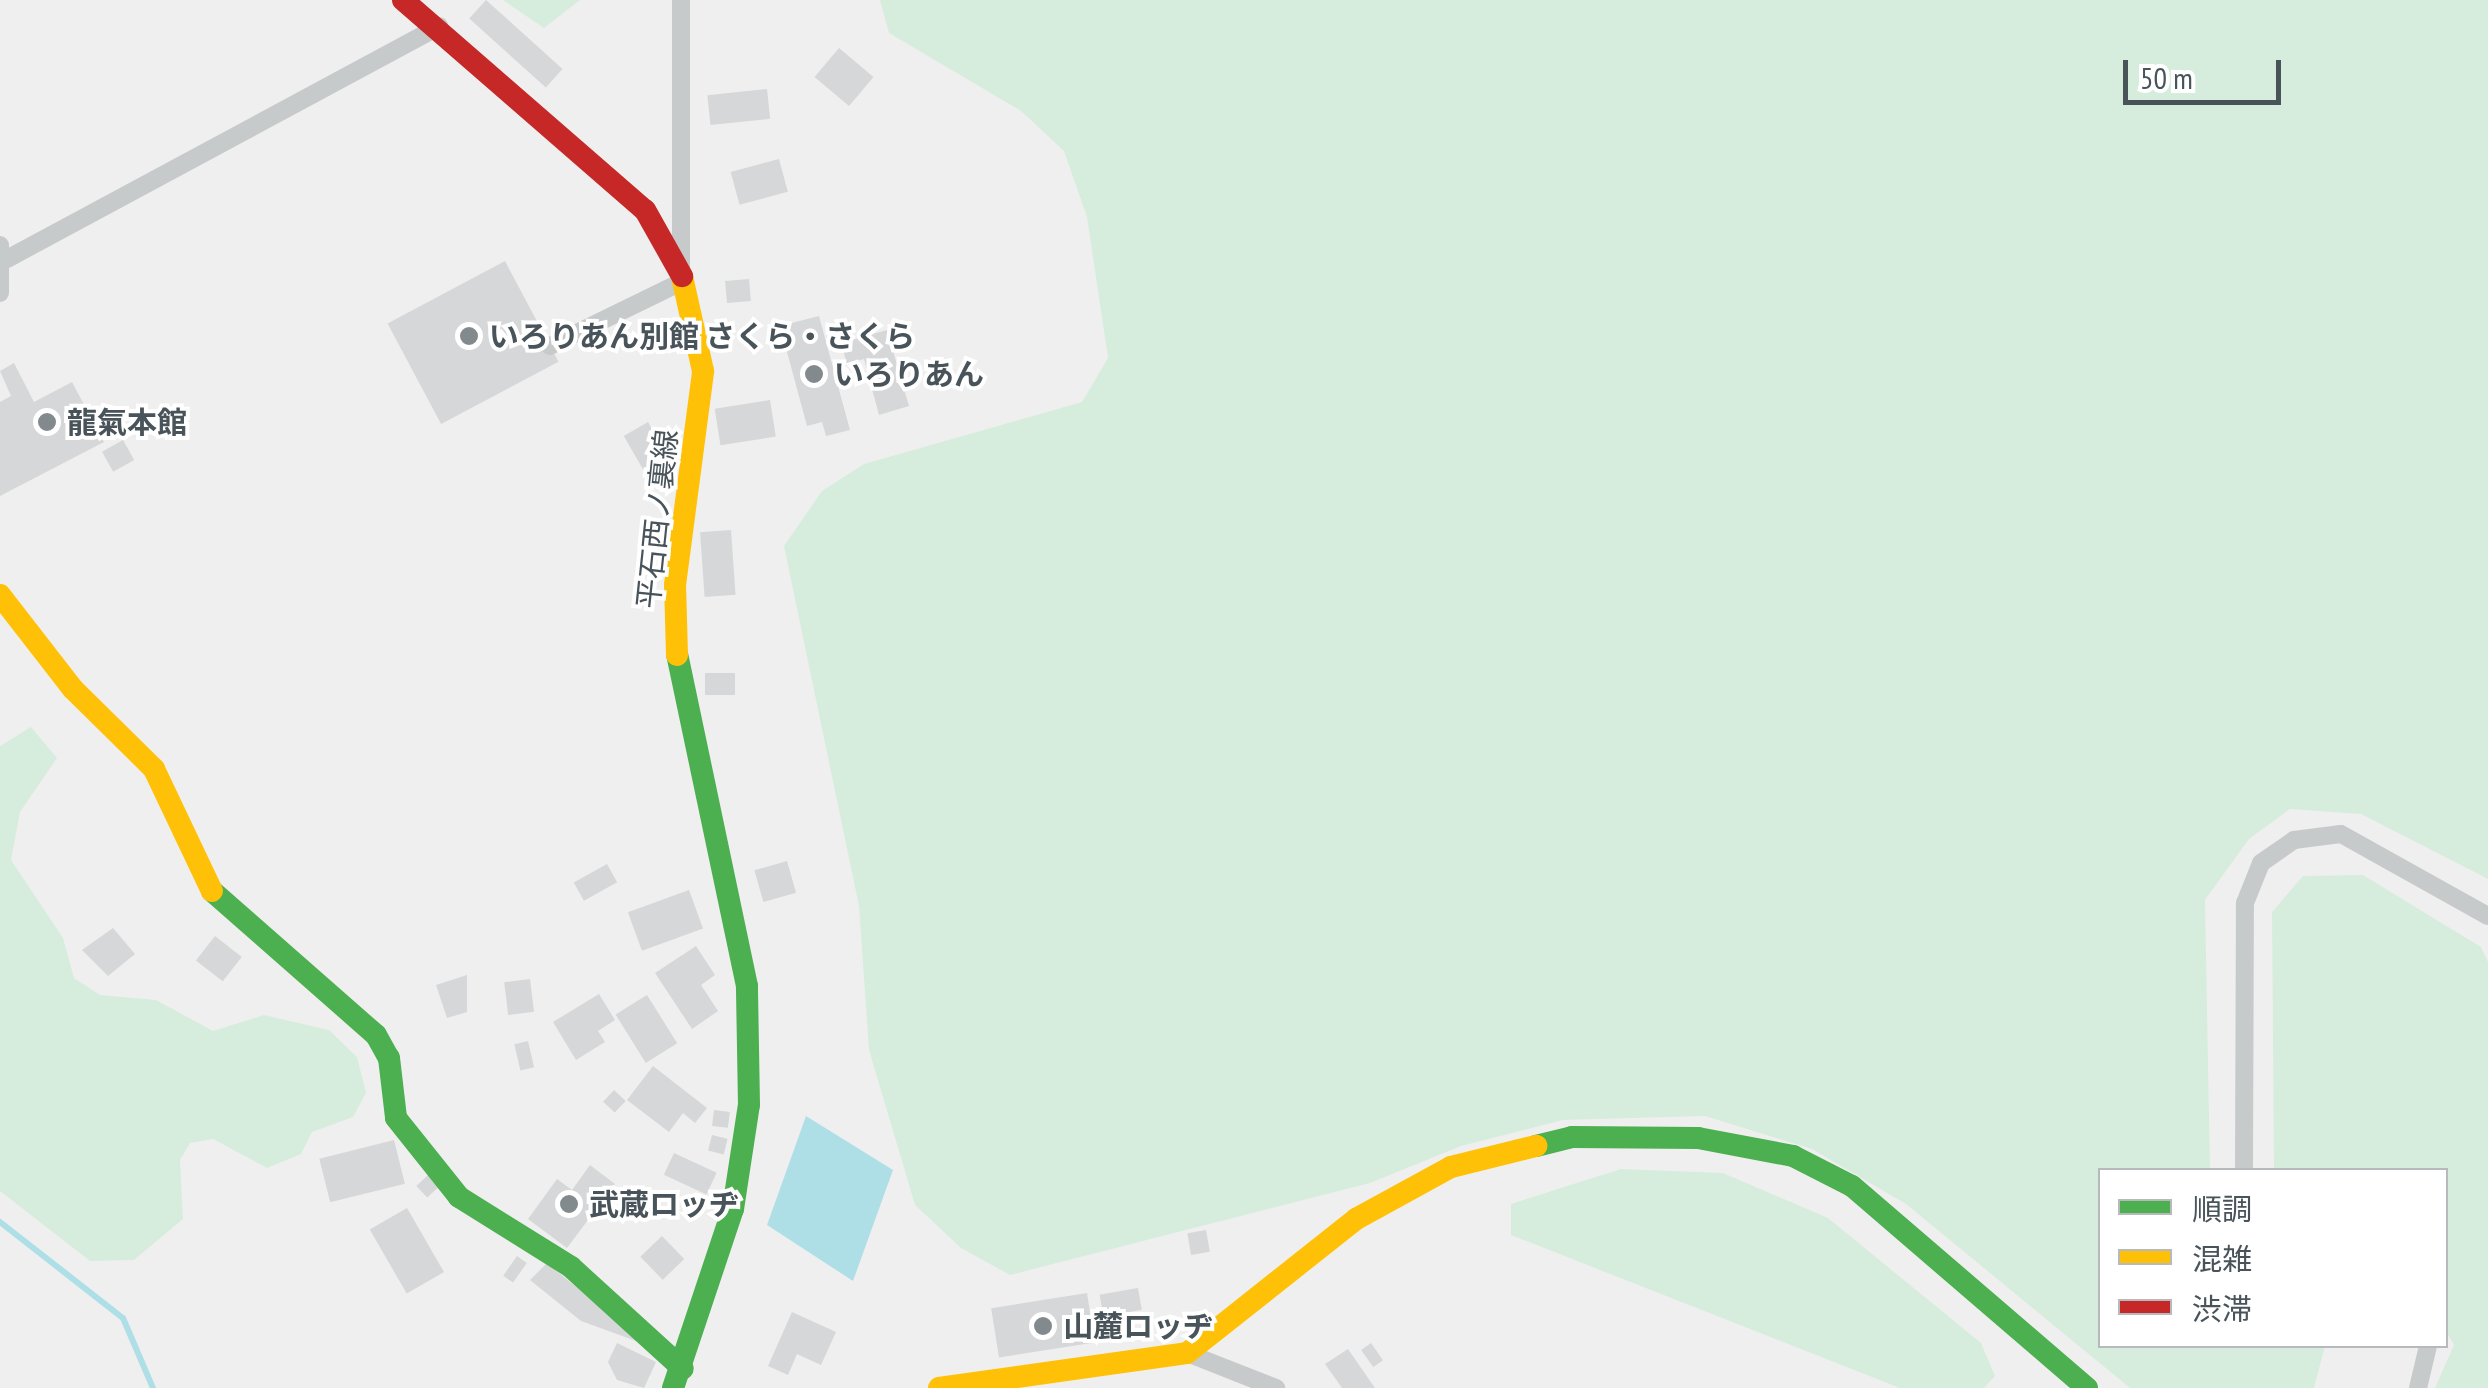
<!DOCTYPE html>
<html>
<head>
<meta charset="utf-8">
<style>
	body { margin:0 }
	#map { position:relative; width:2488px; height:1388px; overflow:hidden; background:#f0efef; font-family:"PT Sans Narrow","Noto Sans JP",sans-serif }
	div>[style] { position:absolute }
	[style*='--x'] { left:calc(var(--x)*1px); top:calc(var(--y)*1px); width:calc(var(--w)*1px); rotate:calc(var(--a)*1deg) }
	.green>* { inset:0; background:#d6eddd }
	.water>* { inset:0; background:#aedfe7 }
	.stream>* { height:6px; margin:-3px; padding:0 3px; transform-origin:3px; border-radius:3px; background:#aedfe7 }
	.building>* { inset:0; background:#d6d7d8; transform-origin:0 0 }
	.street>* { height:18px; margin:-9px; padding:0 9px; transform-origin:9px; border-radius:9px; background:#c7cacb }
	.fast>* { height:22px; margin:-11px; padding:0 11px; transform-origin:11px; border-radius:11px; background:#4caf50 }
	.slow>* { height:22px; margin:-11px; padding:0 11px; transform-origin:11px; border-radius:11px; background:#ffc107 }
	.jam>* { height:22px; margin:-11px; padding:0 11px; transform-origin:11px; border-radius:11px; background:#c62828 }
	.dots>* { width:28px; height:28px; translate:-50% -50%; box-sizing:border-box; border:5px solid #fff; border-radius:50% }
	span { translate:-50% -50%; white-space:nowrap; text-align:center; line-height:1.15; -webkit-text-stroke:8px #fff; paint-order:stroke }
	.poi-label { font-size:30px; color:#48535a; font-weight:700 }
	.left { translate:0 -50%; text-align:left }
	.street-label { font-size:30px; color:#48535a }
	.legend { position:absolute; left:2098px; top:1168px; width:350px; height:180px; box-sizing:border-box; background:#fff; border:2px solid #b6babd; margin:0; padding:12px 18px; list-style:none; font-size:30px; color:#48535a }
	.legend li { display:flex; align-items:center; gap:20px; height:50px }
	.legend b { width:50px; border:2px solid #b6babd }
	.scale { position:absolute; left:2123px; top:60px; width:158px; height:45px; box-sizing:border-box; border:5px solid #48535a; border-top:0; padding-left:12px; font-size:30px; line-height:35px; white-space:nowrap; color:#48535a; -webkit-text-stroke:8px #fff; paint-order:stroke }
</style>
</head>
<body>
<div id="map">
	<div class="green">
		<div style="clip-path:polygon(503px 0,580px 0,544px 28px)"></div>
		<div style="clip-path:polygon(880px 0,2488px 0,2488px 879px,2361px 814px,2290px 809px,2249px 839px,2205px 900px,2210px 1170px,2100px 1170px,2100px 1346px,2325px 1346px,2314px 1388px,2130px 1388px,1906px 1204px,1812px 1149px,1705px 1116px,1563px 1120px,1461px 1146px,1370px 1183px,1010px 1275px,961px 1248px,915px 1205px,869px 1050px,859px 906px,784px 546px,822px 491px,864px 464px,1082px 402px,1108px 358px,1087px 217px,1064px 151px,1021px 111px,889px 33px)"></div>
		<div style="clip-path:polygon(31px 727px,57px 758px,20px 812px,11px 860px,63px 938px,74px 978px,100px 995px,156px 1000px,213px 1031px,264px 1015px,329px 1030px,357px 1057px,366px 1093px,353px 1117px,312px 1132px,301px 1154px,267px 1168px,213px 1139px,190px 1143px,180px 1160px,183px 1219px,134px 1260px,90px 1261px,0 1191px,0 746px)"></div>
		<div style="clip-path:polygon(2363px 875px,2481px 947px,2488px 962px,2488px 1388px,2435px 1388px,2454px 1345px,2446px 1331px,2446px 1170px,2274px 1170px,2272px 912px,2303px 876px)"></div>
		<div style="clip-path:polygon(1621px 1169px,1723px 1173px,1828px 1218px,1981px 1343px,1995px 1376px,1984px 1388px,1900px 1388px,1511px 1235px,1511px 1204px)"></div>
	</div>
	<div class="water">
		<div style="clip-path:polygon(806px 1116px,893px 1170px,853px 1281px,767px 1225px)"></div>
	</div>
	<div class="stream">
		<div style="--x:0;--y:1222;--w:156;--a:38"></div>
		<div style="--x:123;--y:1318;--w:76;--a:66.8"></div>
	</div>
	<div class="building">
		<div style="left:486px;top:0;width:103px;height:25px;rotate:42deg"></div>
		<div style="left:839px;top:48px;width:45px;height:38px;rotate:40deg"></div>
		<div style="left:767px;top:89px;width:30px;height:60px;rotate:84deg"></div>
		<div style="left:779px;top:159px;width:34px;height:50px;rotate:75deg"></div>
		<div style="left:505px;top:261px;width:114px;height:133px;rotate:62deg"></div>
		<div style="left:749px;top:279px;width:22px;height:24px;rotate:85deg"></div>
		<div style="clip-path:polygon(819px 316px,850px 430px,826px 436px,822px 422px,807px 426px,780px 326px)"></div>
		<div style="clip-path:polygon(887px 330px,909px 406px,879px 415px,864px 359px,847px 364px,841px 343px)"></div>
		<div style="clip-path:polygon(14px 363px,34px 402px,72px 382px,104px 442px,0 496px,0 402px,11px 396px,0 371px)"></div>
		<div style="left:770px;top:400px;width:37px;height:56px;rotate:81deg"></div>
		<div style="left:648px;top:422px;width:48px;height:28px;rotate:60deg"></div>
		<div style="left:123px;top:440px;width:23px;height:24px;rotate:61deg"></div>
		<div style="left:731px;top:530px;width:65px;height:31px;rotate:86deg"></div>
		<div style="left:705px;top:673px;width:30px;height:22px"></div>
		<div style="left:787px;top:861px;width:33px;height:34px;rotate:74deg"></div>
		<div style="left:607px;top:864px;width:21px;height:38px;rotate:61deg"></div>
		<div style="left:689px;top:890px;width:41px;height:65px;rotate:70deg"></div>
		<div style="clip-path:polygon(113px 928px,135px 954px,108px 976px,82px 950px)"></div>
		<div style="left:215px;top:936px;width:34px;height:31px;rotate:38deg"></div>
		<div style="clip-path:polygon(696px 946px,715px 975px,701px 985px,718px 1011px,692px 1029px,655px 973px)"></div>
		<div style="clip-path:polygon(467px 975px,467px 1012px,447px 1018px,436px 985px)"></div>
		<div style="left:530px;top:979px;width:33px;height:26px;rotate:83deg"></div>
		<div style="clip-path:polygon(599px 994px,615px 1020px,598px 1031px,605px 1042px,576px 1060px,553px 1022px)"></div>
		<div style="left:647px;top:995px;width:57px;height:37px;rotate:58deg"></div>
		<div style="left:528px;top:1041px;width:27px;height:14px;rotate:77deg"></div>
		<div style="clip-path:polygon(653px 1066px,707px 1108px,695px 1123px,683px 1113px,669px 1132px,627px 1100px)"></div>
		<div style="left:614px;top:1090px;width:16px;height:16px;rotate:43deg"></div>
		<div style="left:714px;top:1110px;width:16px;height:16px;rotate:7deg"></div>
		<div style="left:712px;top:1135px;width:16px;height:16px;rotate:14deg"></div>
		<div style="left:394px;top:1140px;width:45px;height:77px;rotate:76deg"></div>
		<div style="left:674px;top:1153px;width:47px;height:24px;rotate:25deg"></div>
		<div style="clip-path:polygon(590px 1165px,615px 1184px,567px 1248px,528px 1219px,557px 1179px,572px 1190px)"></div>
		<div style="left:428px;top:1175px;width:16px;height:16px;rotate:47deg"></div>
		<div style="left:407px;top:1208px;width:74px;height:43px;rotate:60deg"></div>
		<div style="left:1206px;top:1230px;width:22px;height:19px;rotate:80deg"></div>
		<div style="left:662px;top:1236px;width:32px;height:30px;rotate:46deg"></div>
		<div style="left:517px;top:1256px;width:12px;height:24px;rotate:35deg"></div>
		<div style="clip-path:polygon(547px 1263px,647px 1345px,581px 1321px,530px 1280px)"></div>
		<div style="left:1138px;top:1288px;width:22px;height:39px;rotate:80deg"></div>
		<div style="left:1087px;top:1293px;width:50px;height:97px;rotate:81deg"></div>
		<div style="clip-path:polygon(792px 1312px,836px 1332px,821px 1365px,797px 1354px,788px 1375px,768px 1366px)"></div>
		<div style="clip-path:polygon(617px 1343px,656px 1362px,644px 1388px,617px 1380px,608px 1362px)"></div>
		<div style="left:1371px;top:1343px;width:21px;height:12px;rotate:55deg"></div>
		<div style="clip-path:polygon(1348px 1349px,1375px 1388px,1342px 1388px,1325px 1364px)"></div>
	</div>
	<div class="street">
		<div style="--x:0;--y:245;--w:48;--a:90"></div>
		<div style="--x:7;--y:259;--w:491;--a:-28.3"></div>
		<div style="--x:681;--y:269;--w:269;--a:-90"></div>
		<div style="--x:550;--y:346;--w:148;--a:-26"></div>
		<div style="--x:2244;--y:1170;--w:267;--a:-89.8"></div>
		<div style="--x:2245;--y:903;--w:43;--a:-68.2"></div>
		<div style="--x:2261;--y:863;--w:40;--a:-34.9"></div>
		<div style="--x:2294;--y:840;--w:47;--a:-7.3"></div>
		<div style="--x:2341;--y:834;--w:168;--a:29.2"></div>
		<div style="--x:1187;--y:1353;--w:96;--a:21.5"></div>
		<div style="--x:2418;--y:1388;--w:43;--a:-76.6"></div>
	</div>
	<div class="fast">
		<div style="--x:212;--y:891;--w:218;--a:41.3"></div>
		<div style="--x:376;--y:1035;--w:26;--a:61"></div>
		<div style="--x:389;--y:1058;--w:60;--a:83.3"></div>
		<div style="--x:396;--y:1118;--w:101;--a:51.4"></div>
		<div style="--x:459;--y:1197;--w:132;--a:32"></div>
		<div style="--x:571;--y:1267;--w:151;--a:42.3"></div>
		<div style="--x:1536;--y:1146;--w:37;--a:-14"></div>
		<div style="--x:1572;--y:1137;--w:126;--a:0.5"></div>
		<div style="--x:1698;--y:1138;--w:97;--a:10.7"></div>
		<div style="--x:1793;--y:1156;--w:66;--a:27"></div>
		<div style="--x:1852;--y:1186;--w:310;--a:40.7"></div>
		<div style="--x:673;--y:1388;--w:189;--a:-71.5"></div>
		<div style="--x:733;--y:1209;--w:105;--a:-81.3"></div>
		<div style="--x:749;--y:1105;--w:119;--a:-91"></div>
		<div style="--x:747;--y:986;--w:338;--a:-101.9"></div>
	</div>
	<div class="slow">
		<div style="--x:0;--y:595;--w:119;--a:52.2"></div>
		<div style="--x:73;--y:689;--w:114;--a:44.6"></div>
		<div style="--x:154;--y:769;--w:135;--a:64.6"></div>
		<div style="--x:677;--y:655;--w:70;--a:-91.6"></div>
		<div style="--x:675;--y:585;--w:216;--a:-82.5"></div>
		<div style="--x:703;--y:371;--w:97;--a:-102.5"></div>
		<div style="--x:939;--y:1388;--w:250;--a:-8"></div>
		<div style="--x:1187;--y:1353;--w:216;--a:-38.4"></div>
		<div style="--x:1356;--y:1219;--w:108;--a:-28.7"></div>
		<div style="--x:1451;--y:1167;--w:88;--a:-13.9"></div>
	</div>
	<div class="jam">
		<div style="--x:403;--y:0;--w:320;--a:41"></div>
		<div style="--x:645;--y:210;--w:76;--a:60.7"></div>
	</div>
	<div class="dots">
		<div style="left:469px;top:336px;background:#838a8e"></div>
		<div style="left:814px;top:374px;background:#838a8e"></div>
		<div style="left:47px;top:422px;background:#838a8e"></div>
		<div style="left:569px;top:1204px;background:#838a8e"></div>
		<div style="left:1043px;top:1326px;background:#838a8e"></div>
	</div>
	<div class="poi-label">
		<span class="left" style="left:489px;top:336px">いろりあん別館 さくら・さくら</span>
		<span class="left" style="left:834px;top:374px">いろりあん</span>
		<span class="left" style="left:67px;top:422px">龍氣本館</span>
		<span class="left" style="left:589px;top:1204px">武蔵ロッヂ</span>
		<span class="left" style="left:1063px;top:1326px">山麓ロッヂ</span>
	</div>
	<div class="street-label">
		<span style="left:657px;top:519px;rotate:-84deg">平石西ノ裏線</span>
	</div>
	<ul class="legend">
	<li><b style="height:12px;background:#4caf50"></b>順調</li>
	<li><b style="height:12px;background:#ffc107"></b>混雑</li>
	<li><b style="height:12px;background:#c62828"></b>渋滞</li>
	</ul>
	<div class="scale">50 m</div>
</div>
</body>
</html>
